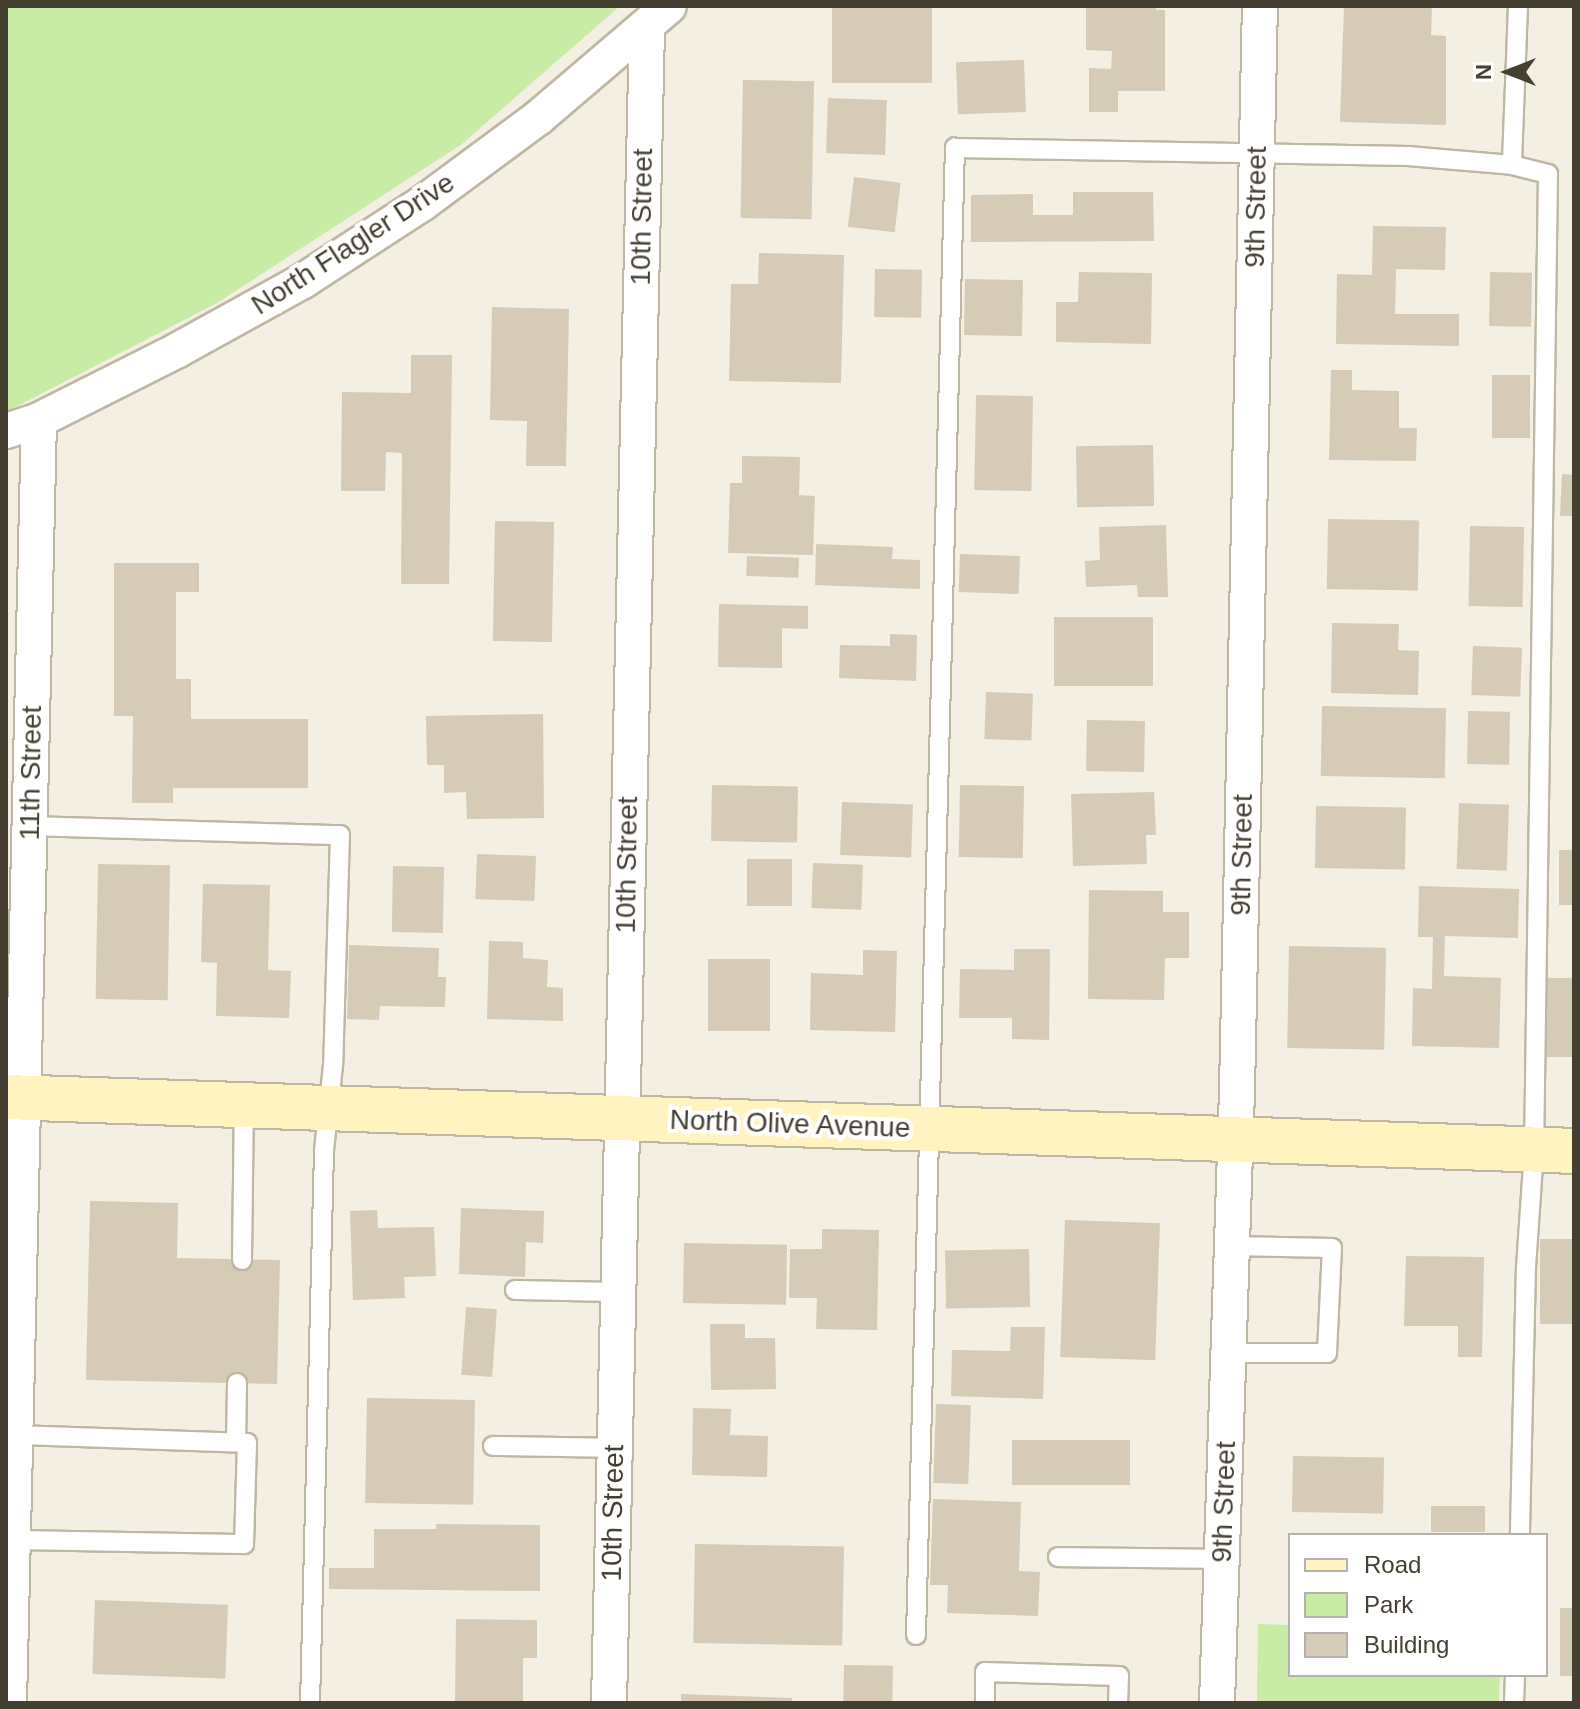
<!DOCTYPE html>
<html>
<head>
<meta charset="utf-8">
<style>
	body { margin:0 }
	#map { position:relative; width:1580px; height:1709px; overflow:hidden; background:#f3efe2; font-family:Arial,sans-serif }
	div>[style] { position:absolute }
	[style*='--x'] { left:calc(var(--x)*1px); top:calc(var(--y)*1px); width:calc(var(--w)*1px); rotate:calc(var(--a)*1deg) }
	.green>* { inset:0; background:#c8eca6 }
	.building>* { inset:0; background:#d5cbb6; transform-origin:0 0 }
	.roads { filter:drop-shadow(2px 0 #bfb7a4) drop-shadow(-2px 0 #bfb7a4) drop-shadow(0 2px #bfb7a4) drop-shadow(0 -2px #bfb7a4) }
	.lane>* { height:18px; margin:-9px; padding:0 9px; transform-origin:9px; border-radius:9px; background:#fff }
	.street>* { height:34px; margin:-17px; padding:0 17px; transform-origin:17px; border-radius:17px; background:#fff }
	.secondary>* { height:44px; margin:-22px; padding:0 22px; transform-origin:22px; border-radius:22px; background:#fff4c0 }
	span { translate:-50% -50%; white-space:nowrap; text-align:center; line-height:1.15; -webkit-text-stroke:8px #fff; paint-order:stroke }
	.street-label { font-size:28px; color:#453f32 }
	.frame { position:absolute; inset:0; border:8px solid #453f32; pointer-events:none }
	.legend { position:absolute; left:1288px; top:1533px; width:260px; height:144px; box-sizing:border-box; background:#fff; border:2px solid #b5b2ad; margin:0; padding:10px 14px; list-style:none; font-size:24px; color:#453f32 }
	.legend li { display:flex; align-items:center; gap:16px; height:40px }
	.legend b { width:40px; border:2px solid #b5b2ad }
	.north { position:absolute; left:1468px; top:32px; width:80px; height:80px; -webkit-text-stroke:6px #fff; paint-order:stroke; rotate:270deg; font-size:22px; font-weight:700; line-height:32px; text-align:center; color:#453f32 }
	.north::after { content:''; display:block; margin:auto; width:28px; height:36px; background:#453f32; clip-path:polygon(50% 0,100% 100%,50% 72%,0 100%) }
</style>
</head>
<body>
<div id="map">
	<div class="green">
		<div style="clip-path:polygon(6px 6px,620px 6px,462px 144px,217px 303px,6px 412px)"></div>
		<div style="clip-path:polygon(1258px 1624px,1290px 1625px,1290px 1675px,1500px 1675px,1499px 1703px,1257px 1703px)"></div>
	</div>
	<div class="building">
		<div style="left:832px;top:6px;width:100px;height:77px"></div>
		<div style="clip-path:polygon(1086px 6px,1156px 6px,1156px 10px,1165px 10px,1165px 91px,1118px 91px,1118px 112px,1089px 112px,1089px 68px,1111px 69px,1112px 51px,1086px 50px)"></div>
		<div style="clip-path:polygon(1344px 6px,1432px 6px,1431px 35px,1446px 36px,1446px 125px,1340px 122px)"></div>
		<div style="left:1024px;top:60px;width:52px;height:68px;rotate:88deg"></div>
		<div style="left:743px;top:80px;width:71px;height:138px;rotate:1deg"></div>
		<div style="left:828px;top:98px;width:59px;height:55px;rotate:2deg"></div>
		<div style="left:854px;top:177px;width:47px;height:50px;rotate:7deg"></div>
		<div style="clip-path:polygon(1073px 192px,1153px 192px,1154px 241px,971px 242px,971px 195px,1033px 194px,1033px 215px,1073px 215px)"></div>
		<div style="clip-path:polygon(1373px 226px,1446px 227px,1445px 270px,1396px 269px,1395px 314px,1459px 314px,1459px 346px,1336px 344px,1337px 274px,1372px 275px)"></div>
		<div style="clip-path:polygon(759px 253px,844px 255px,841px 383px,729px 381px,731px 284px,758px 284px)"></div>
		<div style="left:875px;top:269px;width:47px;height:48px;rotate:1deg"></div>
		<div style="clip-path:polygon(1079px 272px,1152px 273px,1151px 344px,1056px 342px,1056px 302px,1078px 302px)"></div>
		<div style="left:1490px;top:272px;width:42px;height:54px;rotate:1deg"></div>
		<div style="left:965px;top:279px;width:58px;height:56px;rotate:1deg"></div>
		<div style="clip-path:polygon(492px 307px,569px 309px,566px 466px,526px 466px,527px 421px,490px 420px)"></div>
		<div style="clip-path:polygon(411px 355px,452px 355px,449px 584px,401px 584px,402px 453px,386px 452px,385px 491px,341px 491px,342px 392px,411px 393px)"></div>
		<div style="clip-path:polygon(1331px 370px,1352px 370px,1352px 390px,1399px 391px,1399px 428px,1417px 428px,1416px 461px,1329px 460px)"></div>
		<div style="left:1492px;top:375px;width:38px;height:63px"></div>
		<div style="left:976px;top:395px;width:57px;height:95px;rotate:1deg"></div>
		<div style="left:1153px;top:445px;width:61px;height:77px;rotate:89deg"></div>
		<div style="clip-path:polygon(742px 456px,800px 457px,799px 495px,815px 496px,813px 555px,728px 553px,730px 483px,742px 483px)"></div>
		<div style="clip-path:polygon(1562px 474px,1574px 475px,1574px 516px,1560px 516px)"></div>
		<div style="left:1328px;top:519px;width:91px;height:70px;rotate:1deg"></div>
		<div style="left:495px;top:521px;width:59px;height:120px;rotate:1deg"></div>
		<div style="clip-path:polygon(1166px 525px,1168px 597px,1138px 597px,1137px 585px,1086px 587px,1085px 561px,1100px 560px,1099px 527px)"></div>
		<div style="left:1470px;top:526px;width:54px;height:80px;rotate:1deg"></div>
		<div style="clip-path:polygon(816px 544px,893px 547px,892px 559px,920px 560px,920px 589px,815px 585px)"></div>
		<div style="left:960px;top:554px;width:60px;height:38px;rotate:2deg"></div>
		<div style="left:747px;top:556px;width:52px;height:20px;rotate:2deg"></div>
		<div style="clip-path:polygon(114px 563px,199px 563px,199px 592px,176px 592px,176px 679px,191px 679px,191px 719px,308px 719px,308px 788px,173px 788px,173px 803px,132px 803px,133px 716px,114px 716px)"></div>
		<div style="clip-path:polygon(719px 604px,808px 606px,808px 629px,782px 628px,782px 668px,718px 667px)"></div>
		<div style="left:1054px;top:617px;width:99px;height:69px"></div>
		<div style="clip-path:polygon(1332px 623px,1399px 624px,1398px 650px,1419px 651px,1418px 695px,1331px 693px)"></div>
		<div style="clip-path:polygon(890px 634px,917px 635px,916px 681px,839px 678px,840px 645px,890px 646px)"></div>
		<div style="left:1473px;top:646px;width:49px;height:49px;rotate:2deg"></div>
		<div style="left:986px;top:692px;width:47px;height:47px;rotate:2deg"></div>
		<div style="left:1322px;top:706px;width:124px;height:70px;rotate:1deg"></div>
		<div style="left:1468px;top:711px;width:42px;height:53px;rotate:1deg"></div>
		<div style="clip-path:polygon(543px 714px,544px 818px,467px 819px,466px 792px,444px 793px,444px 765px,427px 765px,426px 716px)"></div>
		<div style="left:1087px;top:720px;width:58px;height:51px;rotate:1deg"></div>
		<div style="left:712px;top:785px;width:86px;height:56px;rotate:1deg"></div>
		<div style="left:960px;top:785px;width:64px;height:72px;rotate:1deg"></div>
		<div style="clip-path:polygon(1154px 792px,1156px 835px,1146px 835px,1147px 864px,1073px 866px,1071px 794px)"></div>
		<div style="left:842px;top:802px;width:71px;height:53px;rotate:2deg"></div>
		<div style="left:1459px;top:803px;width:50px;height:66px;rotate:2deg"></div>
		<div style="left:1316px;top:806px;width:90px;height:62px;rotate:1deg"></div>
		<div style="left:1559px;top:850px;width:15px;height:55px"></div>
		<div style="left:477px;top:854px;width:59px;height:45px;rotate:2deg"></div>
		<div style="left:747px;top:859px;width:45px;height:47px"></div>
		<div style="left:813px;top:863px;width:50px;height:45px;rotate:2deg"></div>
		<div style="left:98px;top:864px;width:72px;height:135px;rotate:1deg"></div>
		<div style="left:393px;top:866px;width:51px;height:66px;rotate:1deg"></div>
		<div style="clip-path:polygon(203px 884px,270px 885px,268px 970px,291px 971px,289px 1018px,216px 1016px,217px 963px,201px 962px)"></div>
		<div style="clip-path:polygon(1419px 886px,1519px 889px,1518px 938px,1445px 936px,1444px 976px,1501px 978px,1499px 1048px,1412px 1046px,1413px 988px,1432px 989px,1433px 937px,1418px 937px)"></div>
		<div style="clip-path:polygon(1089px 890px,1163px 891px,1163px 912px,1189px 912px,1189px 958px,1165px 958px,1164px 1000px,1088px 999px)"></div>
		<div style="clip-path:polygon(489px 941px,523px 942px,523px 958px,548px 960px,547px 987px,563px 988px,563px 1021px,487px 1019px)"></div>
		<div style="clip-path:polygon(349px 945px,439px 948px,438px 977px,446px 977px,445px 1007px,380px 1006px,379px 1020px,347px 1019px)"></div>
		<div style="left:1289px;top:946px;width:97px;height:102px;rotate:1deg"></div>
		<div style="clip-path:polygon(1014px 949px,1050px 949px,1049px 1040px,1012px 1039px,1012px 1018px,959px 1018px,960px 969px,1014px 970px)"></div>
		<div style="clip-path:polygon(863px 950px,897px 951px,895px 1032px,810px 1030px,811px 973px,863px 975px)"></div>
		<div style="left:708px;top:959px;width:62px;height:72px"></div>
		<div style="left:1546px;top:978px;width:28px;height:79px"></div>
		<div style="clip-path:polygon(90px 1201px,178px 1203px,177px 1258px,280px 1260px,277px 1384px,86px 1380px)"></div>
		<div style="clip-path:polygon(461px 1208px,544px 1211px,543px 1243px,526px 1242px,525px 1277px,459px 1274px)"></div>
		<div style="clip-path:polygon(377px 1210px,378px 1228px,434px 1227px,436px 1276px,404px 1277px,405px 1298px,353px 1300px,350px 1211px)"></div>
		<div style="left:1065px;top:1220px;width:95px;height:137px;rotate:2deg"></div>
		<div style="clip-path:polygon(822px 1229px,879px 1230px,877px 1330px,816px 1329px,817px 1298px,789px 1298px,790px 1249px,822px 1249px)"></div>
		<div style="left:1540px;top:1239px;width:34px;height:85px"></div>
		<div style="left:684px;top:1243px;width:103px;height:60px;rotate:1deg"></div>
		<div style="left:1029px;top:1249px;width:58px;height:84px;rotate:89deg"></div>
		<div style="clip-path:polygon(1406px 1256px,1484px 1257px,1482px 1357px,1458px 1357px,1458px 1326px,1404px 1326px)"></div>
		<div style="left:466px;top:1307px;width:31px;height:68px;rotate:4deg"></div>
		<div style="clip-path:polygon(710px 1324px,745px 1324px,745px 1338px,775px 1338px,776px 1389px,711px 1390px)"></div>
		<div style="clip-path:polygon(1011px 1327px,1045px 1327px,1043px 1399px,951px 1396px,952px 1350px,1010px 1351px)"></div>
		<div style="left:367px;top:1398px;width:108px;height:105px;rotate:1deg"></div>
		<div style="left:936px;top:1404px;width:35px;height:79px;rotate:2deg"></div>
		<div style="clip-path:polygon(693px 1408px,731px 1409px,730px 1435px,768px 1436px,767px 1477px,692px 1475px)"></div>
		<div style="left:1130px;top:1440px;width:45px;height:118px;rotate:90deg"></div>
		<div style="left:1293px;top:1456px;width:91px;height:56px;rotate:1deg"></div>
		<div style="clip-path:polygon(933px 1499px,1021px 1502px,1019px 1571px,1040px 1572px,1038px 1616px,947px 1613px,948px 1585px,930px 1585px)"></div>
		<div style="left:1431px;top:1506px;width:54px;height:26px"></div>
		<div style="clip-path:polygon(436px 1524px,540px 1525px,540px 1591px,329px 1589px,329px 1568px,374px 1568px,374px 1529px,436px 1529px)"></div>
		<div style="left:695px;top:1544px;width:149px;height:99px;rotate:1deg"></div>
		<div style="left:95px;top:1600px;width:133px;height:74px;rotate:2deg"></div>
		<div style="left:1560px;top:1608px;width:14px;height:68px"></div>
		<div style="clip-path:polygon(456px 1619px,537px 1620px,537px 1658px,523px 1658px,523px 1703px,455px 1703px)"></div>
		<div style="left:844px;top:1665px;width:49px;height:38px;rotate:1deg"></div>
		<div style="clip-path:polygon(681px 1694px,792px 1698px,792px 1703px,681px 1703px)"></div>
	</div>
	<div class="roads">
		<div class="lane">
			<div style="--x:1518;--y:6;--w:159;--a:92.2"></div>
			<div style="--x:1512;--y:165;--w:37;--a:14"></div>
			<div style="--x:1548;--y:174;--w:976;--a:90.82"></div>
			<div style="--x:1534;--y:1150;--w:116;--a:93.9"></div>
			<div style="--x:1526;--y:1266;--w:269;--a:91.3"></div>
			<div style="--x:30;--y:826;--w:310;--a:1.7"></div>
			<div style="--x:340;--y:835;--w:230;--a:91.7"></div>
			<div style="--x:333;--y:1065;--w:86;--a:96"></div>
			<div style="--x:324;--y:1151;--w:552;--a:91.45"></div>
			<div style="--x:242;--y:1260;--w:155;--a:-89.3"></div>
			<div style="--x:515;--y:1290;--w:102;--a:1.1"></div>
			<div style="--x:1229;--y:1353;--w:98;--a:0"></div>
			<div style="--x:1327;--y:1353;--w:105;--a:-87.3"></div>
			<div style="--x:1332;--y:1248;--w:100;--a:-178.9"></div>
			<div style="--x:236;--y:1442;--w:59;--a:-89"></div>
			<div style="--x:493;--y:1446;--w:121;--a:0.9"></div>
			<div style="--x:13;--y:1540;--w:231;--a:1"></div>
			<div style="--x:244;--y:1544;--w:101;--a:-88.3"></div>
			<div style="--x:247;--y:1443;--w:231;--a:-178"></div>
			<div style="--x:1058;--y:1557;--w:164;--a:0.7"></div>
			<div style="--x:916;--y:1635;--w:1488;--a:-88.5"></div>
			<div style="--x:955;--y:148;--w:453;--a:1"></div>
			<div style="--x:1408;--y:156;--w:104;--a:4.9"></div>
			<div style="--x:985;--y:1703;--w:31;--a:-90"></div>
			<div style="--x:985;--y:1672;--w:134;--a:1.7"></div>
			<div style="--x:1119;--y:1676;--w:27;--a:92"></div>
			<div style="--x:1514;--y:1703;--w:28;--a:-88"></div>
		</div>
		<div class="street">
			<div style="--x:6;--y:431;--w:35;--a:-18"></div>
			<div style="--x:39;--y:420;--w:156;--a:-26.7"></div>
			<div style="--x:178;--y:350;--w:143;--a:-28.9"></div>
			<div style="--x:303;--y:281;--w:143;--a:-33"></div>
			<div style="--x:423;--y:203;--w:143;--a:-36.5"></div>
			<div style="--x:538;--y:118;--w:172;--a:-40.5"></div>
			<div style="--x:9;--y:1703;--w:1283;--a:-88.66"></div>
			<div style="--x:609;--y:1703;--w:1676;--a:-88.7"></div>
			<div style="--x:1217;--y:1703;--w:612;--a:-88.13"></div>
			<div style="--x:1237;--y:1091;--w:1085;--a:-88.79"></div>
		</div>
		<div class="secondary">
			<div style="--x:6;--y:1097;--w:1569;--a:1.97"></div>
		</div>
	</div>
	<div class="street-label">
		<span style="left:1256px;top:207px;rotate:-89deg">9th Street</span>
		<span style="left:642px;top:217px;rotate:-89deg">10th Street</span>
		<span style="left:353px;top:244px;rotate:-33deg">North Flagler Drive</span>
		<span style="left:31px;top:773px;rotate:-89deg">11th Street</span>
		<span style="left:1242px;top:855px;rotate:-89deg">9th Street</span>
		<span style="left:627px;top:865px;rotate:-89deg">10th Street</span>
		<span style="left:790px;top:1124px;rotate:2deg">North Olive Avenue</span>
		<span style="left:1224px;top:1502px;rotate:-88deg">9th Street</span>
		<span style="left:613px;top:1513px;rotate:-89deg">10th Street</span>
	</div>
	<div class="frame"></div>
	<ul class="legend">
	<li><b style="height:10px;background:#fff4c0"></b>Road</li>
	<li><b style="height:22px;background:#c8eca6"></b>Park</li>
	<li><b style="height:22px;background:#d5cbb6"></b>Building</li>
	</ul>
	<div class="north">N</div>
</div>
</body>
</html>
